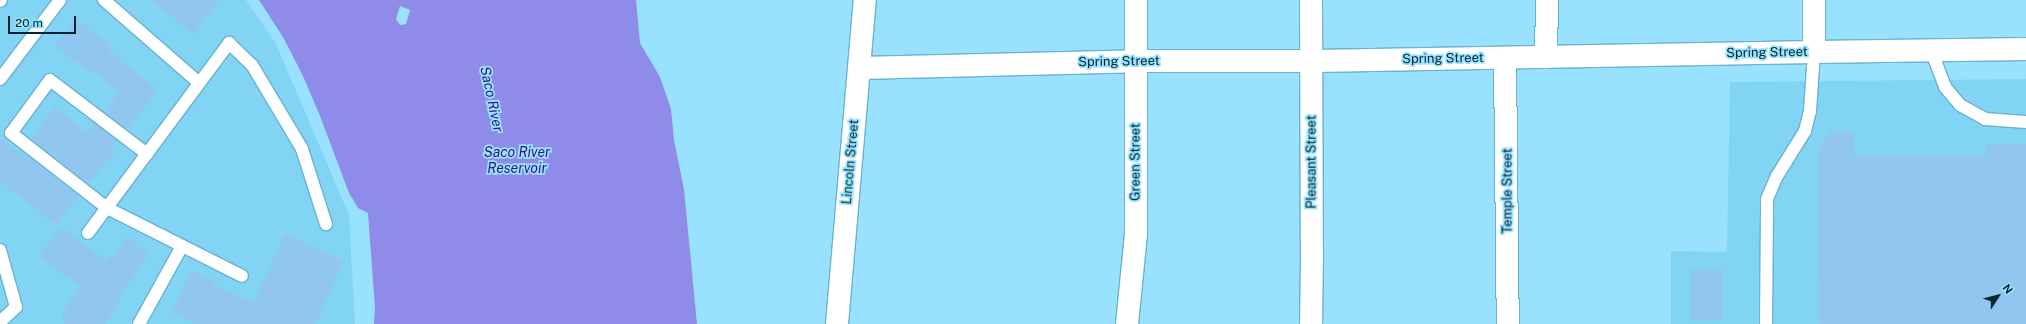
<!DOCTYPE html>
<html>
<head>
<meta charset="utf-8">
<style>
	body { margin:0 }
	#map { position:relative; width:2026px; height:324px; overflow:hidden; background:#99e2ff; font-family:"Public Sans",sans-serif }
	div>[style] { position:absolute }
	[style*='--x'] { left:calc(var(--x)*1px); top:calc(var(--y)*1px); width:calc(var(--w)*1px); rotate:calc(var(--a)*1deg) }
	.built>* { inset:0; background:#81d4f3 }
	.water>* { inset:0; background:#8f8be9 }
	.building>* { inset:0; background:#91c6f1; transform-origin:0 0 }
	.roads { filter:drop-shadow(1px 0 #6ab2cd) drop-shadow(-1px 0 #6ab2cd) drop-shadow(0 1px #6ab2cd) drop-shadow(0 -1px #6ab2cd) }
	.service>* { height:12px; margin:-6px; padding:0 6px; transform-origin:6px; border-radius:6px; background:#fff }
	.minor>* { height:22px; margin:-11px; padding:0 11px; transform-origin:11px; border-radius:11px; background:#fff }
	.tertiary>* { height:22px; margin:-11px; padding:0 11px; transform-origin:11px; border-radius:11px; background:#fff }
	.secondary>* { height:22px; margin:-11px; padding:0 11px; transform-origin:11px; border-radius:11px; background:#fff }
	span { translate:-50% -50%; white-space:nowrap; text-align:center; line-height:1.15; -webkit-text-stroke:3.5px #99e2ff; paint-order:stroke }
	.street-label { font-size:13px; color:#052530 }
	.water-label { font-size:14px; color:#301281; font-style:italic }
	.north { position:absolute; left:1978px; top:276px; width:40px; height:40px; -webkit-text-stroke:3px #99e2ff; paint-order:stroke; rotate:54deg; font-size:11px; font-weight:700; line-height:16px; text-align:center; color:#052530 }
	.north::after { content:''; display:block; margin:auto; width:14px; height:18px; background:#052530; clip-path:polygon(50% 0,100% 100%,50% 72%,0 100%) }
	.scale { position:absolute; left:8px; top:16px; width:68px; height:18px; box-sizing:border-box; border:2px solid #052530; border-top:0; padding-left:5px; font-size:12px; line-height:14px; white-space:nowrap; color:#052530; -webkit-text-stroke:3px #99e2ff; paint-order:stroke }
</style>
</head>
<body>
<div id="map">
	<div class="built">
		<div style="clip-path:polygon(0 0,246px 0,275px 42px,349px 215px,355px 324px,0 324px)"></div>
		<div style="clip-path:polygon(2026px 79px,2026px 324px,1671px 324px,1671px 251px,1727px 252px,1730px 82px)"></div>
	</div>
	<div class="water">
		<div style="clip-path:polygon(evenodd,259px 0,636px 0,640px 43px,660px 77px,671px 109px,674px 140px,684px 189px,697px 324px,374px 324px,375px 308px,368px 213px,358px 208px,349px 193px,320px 116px,303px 76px,283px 37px,259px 0,400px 6px,410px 10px,406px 24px,400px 25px,396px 19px,400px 6px)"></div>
	</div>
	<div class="building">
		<div style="clip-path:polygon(150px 0,220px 0,194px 34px)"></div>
		<div style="clip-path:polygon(77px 20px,110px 45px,107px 49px,158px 90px,127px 129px,104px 112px,120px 92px,91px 70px,89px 72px,55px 46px,72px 23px,74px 25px)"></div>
		<div style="clip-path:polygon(55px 107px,88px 133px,95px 124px,118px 141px,110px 150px,114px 153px,88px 184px,31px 139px)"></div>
		<div style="clip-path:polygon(1831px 131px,1854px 131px,1854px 156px,1987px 156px,1985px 144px,2026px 144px,2026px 324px,1819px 324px,1818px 151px)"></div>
		<div style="clip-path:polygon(0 138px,20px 153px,21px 151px,79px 196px,56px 225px,0 181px)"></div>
		<div style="clip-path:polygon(61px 227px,106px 261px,111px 255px,114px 256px,128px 237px,149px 254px,119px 297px,121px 299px,105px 324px,64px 324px,62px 313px,80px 287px,39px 256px)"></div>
		<div style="clip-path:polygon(285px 234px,344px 261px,315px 324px,195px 324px,172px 313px,191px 270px,214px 281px,213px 284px,254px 303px)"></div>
		<div style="left:1690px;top:269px;width:32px;height:52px"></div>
	</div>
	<div class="roads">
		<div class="service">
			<div style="--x:104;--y:0;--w:126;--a:41.1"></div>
			<div style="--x:0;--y:1;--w:1;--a:-45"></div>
			<div style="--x:1931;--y:50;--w:40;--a:69"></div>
			<div style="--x:1945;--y:87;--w:23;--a:50"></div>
			<div style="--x:1960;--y:105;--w:29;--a:29"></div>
			<div style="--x:1985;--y:119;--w:41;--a:4.2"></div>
			<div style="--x:0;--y:79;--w:99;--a:-52.8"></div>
			<div style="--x:147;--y:154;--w:122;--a:-142.7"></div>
			<div style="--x:50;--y:80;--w:66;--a:126.3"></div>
			<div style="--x:11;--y:133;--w:122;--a:38"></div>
			<div style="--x:107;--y:208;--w:151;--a:26.7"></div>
			<div style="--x:88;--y:233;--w:237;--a:-53.4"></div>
			<div style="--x:229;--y:43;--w:32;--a:44"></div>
			<div style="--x:252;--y:65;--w:98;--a:59.2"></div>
			<div style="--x:302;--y:149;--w:79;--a:72.3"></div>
			<div style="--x:0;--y:250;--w:59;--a:74.3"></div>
			<div style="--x:16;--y:307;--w:22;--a:137"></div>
			<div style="--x:139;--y:324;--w:89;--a:-61.1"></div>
			<div style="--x:1766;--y:324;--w:125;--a:-89.5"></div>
			<div style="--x:1767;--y:199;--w:25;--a:-67"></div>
			<div style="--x:1777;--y:176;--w:53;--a:-58.1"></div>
			<div style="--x:1805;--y:131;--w:21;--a:-76"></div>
			<div style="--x:1810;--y:111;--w:59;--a:-86.1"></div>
		</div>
		<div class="minor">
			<div style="--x:1311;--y:0;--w:255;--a:89.8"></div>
			<div style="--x:1312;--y:255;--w:69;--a:90.8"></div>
			<div style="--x:1546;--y:57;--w:57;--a:-89"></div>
			<div style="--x:1505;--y:58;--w:266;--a:89.4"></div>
			<div style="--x:1127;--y:324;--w:90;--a:-84.3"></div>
			<div style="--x:1136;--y:234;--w:234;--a:-90"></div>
		</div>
		<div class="tertiary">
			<div style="--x:860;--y:68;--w:277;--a:-1.4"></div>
			<div style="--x:1137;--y:61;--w:175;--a:0"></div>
			<div style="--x:1312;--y:61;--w:502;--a:-1.03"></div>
			<div style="--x:837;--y:324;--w:325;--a:-85.1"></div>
		</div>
		<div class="secondary">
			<div style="--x:1814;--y:0;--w:52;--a:90"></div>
			<div style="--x:1814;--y:52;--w:212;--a:-0.8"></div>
		</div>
	</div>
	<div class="street-label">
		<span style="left:1767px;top:53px;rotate:-1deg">Spring Street</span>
		<span style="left:1443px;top:59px;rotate:-1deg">Spring Street</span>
		<span style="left:1119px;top:62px;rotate:-1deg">Spring Street</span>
		<span style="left:851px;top:162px;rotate:-85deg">Lincoln Street</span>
		<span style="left:1136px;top:162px;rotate:-90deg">Green Street</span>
		<span style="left:1312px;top:162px;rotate:-90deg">Pleasant Street</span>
		<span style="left:1508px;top:191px;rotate:-90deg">Temple Street</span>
	</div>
	<div class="water-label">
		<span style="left:492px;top:99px;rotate:78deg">Saco River</span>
		<span style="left:517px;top:160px">Saco River<br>Reservoir</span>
	</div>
	<div class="north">N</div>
	<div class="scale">20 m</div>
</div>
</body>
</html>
